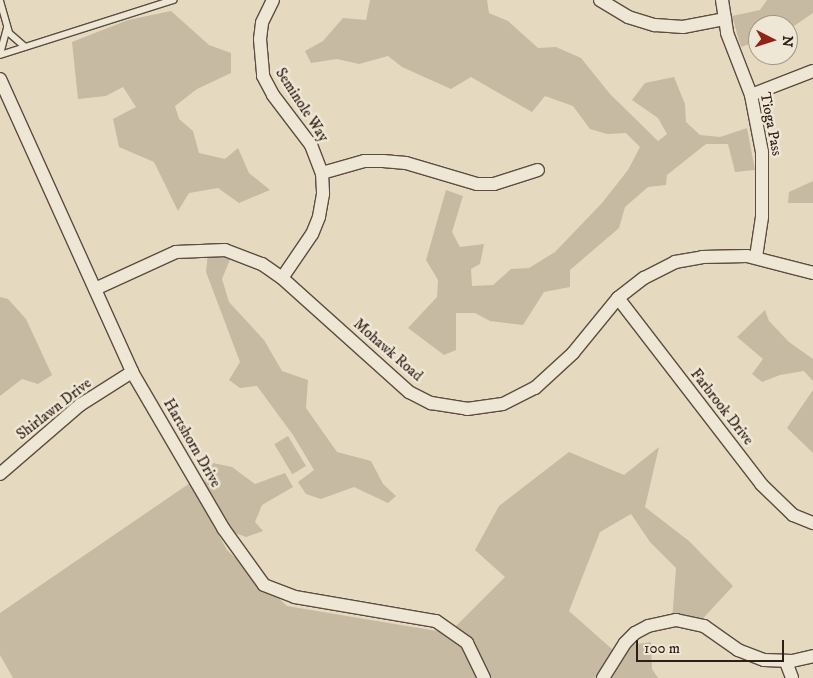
<!DOCTYPE html>
<html>
<head>
<meta charset="utf-8">
<style>
	body { margin:0 }
	#map { position:relative; width:813px; height:678px; overflow:hidden; background:#e5dabf; font-family:"IM FELL DW Pica",serif }
	div>[style] { position:absolute }
	[style*='--x'] { left:calc(var(--x)*1px); top:calc(var(--y)*1px); width:calc(var(--w)*1px); rotate:calc(var(--a)*1deg) }
	.green>* { inset:0; background:#c6baa2; transform-origin:0 0 }
	.roads { filter:drop-shadow(1px 0 #5d4c40) drop-shadow(-1px 0 #5d4c40) drop-shadow(0 1px #5d4c40) drop-shadow(0 -1px #5d4c40) }
	.service>* { height:6px; margin:-3px; padding:0 3px; transform-origin:3px; border-radius:3px; background:#eee7d5 }
	.minor>* { height:12px; margin:-6px; padding:0 6px; transform-origin:6px; border-radius:6px; background:#eee7d5 }
	span { translate:-50% -50%; white-space:nowrap; text-align:center; line-height:1.15; -webkit-text-stroke:5px #eee7d5; paint-order:stroke }
	.street-label { font-size:15px; color:#301d16 }
	.north { position:absolute; left:748px; top:15px; width:50px; height:50px; box-sizing:border-box; background:#eee7d5; border:1px solid #a29689; border-radius:50%; rotate:95deg; font-size:14px; font-weight:700; line-height:20px; text-align:center; color:#301d16 }
	.north::after { content:''; display:block; margin:auto; width:18px; height:22px; background:#8f2418; clip-path:polygon(50% 0,100% 100%,50% 72%,0 100%) }
	.scale { position:absolute; left:636px; top:640px; width:148px; height:22px; box-sizing:border-box; border:2px solid #301d16; border-top:0; padding-left:6px; font-size:15px; line-height:18px; white-space:nowrap; color:#301d16; -webkit-text-stroke:4px #eee7d5; paint-order:stroke }
</style>
</head>
<body>
<div id="map">
	<div class="green">
		<div style="clip-path:polygon(370px 0,487px 0,489px 13px,508px 21px,538px 48px,556px 47px,581px 58px,610px 94px,658px 141px,667px 134px,658px 118px,632px 100px,645px 83px,674px 77px,685px 104px,686px 122px,700px 135px,720px 137px,747px 128px,755px 170px,735px 172px,728px 144px,706px 144px,667px 175px,666px 185px,648px 187px,625px 207px,619px 228px,570px 270px,570px 287px,544px 292px,523px 325px,490px 321px,475px 313px,456px 313px,456px 350px,444px 355px,408px 328px,437px 297px,438px 280px,426px 260px,446px 190px,463px 196px,452px 232px,460px 247px,484px 244px,480px 264px,471px 269px,472px 286px,493px 285px,511px 269px,529px 268px,555px 252px,602px 203px,628px 170px,640px 147px,626px 133px,607px 134px,590px 129px,573px 106px,545px 96px,532px 112px,471px 77px,451px 89px,402px 67px,388px 56px,359px 64px,337px 59px,311px 63px,305px 51px,323px 41px,343px 18px,366px 20px)"></div>
		<div style="clip-path:polygon(767px 0,813px 0,813px 13px,788px 30px,788px 25px,758px 25px,758px 41px,741px 47px,732px 16px,760px 10px)"></div>
		<div style="clip-path:polygon(171px 11px,209px 45px,231px 53px,231px 73px,197px 89px,175px 106px,179px 119px,193px 131px,199px 153px,225px 159px,238px 148px,249px 173px,270px 190px,239px 203px,218px 188px,189px 193px,178px 211px,154px 162px,119px 147px,113px 119px,136px 107px,123px 87px,106px 96px,78px 99px,72px 42px,128px 20px)"></div>
		<div style="clip-path:polygon(813px 181px,813px 203px,788px 203px,789px 192px)"></div>
		<div style="clip-path:polygon(208px 252px,231px 257px,222px 279px,229px 302px,264px 340px,282px 371px,308px 380px,306px 408px,337px 452px,371px 461px,383px 484px,396px 496px,388px 503px,354px 487px,321px 499px,306px 494px,298px 482px,314px 470px,293px 435px,257px 386px,240px 388px,229px 380px,240px 362px,206px 272px)"></div>
		<div style="clip-path:polygon(0 297px,8px 299px,26px 319px,52px 375px,38px 384px,22px 379px,0 396px)"></div>
		<div style="clip-path:polygon(765px 310px,769px 321px,789px 342px,813px 359px,813px 381px,804px 371px,780px 375px,762px 382px,752px 374px,763px 359px,737px 337px)"></div>
		<div style="clip-path:polygon(813px 390px,813px 453px,787px 428px)"></div>
		<div style="left:288px;top:436px;width:35px;height:16px;rotate:59deg"></div>
		<div style="clip-path:polygon(659px 447px,645px 507px,689px 541px,733px 586px,694px 628px,672px 621px,676px 568px,650px 542px,631px 514px,600px 532px,569px 611px,613px 650px,595px 678px,13px 678px,0 655px,0 613px,190px 483px,227px 550px,287px 606px,449px 633px,505px 577px,475px 550px,499px 506px,569px 452px,624px 475px)"></div>
		<div style="clip-path:polygon(213px 463px,232px 467px,255px 484px,285px 473px,293px 487px,262px 505px,255px 522px,263px 531px,246px 537px,227px 530px,204px 482px)"></div>
		<div style="clip-path:polygon(651px 642px,652px 669px,658px 678px,609px 678px,630px 645px)"></div>
	</div>
	<div class="roads">
		<div class="service">
			<div style="--x:0;--y:1;--w:33;--a:74"></div>
			<div style="--x:9;--y:33;--w:21;--a:41"></div>
			<div style="--x:0;--y:54;--w:27;--a:-75"></div>
			<div style="--x:0;--y:55;--w:182;--a:-17.6"></div>
		</div>
		<div class="minor">
			<div style="--x:273;--y:0;--w:25;--a:116"></div>
			<div style="--x:262;--y:23;--w:16;--a:97"></div>
			<div style="--x:260;--y:39;--w:37;--a:85"></div>
			<div style="--x:263;--y:76;--w:21;--a:62"></div>
			<div style="--x:273;--y:95;--w:63;--a:52.8"></div>
			<div style="--x:311;--y:145;--w:30;--a:69"></div>
			<div style="--x:322;--y:173;--w:21;--a:87"></div>
			<div style="--x:323;--y:194;--w:23;--a:100"></div>
			<div style="--x:319;--y:217;--w:18;--a:112"></div>
			<div style="--x:312;--y:234;--w:53;--a:124.3"></div>
			<div style="--x:600;--y:0;--w:33;--a:31"></div>
			<div style="--x:628;--y:17;--w:28;--a:17"></div>
			<div style="--x:655;--y:25;--w:28;--a:4"></div>
			<div style="--x:683;--y:27;--w:43;--a:-10.8"></div>
			<div style="--x:722;--y:0;--w:33;--a:81"></div>
			<div style="--x:727;--y:33;--w:66;--a:68.8"></div>
			<div style="--x:751;--y:95;--w:58;--a:79.1"></div>
			<div style="--x:762;--y:152;--w:65;--a:90"></div>
			<div style="--x:762;--y:217;--w:40;--a:98.5"></div>
			<div style="--x:0;--y:79;--w:321;--a:65.7"></div>
			<div style="--x:132;--y:372;--w:181;--a:59.7"></div>
			<div style="--x:223;--y:528;--w:70;--a:54.3"></div>
			<div style="--x:264;--y:585;--w:33;--a:21"></div>
			<div style="--x:295;--y:597;--w:143;--a:9.7"></div>
			<div style="--x:436;--y:621;--w:38;--a:35"></div>
			<div style="--x:467;--y:643;--w:39;--a:64"></div>
			<div style="--x:751;--y:95;--w:66;--a:-21.2"></div>
			<div style="--x:322;--y:173;--w:44;--a:-15.9"></div>
			<div style="--x:364;--y:161;--w:19;--a:0"></div>
			<div style="--x:383;--y:161;--w:23;--a:5"></div>
			<div style="--x:406;--y:163;--w:74;--a:16.5"></div>
			<div style="--x:477;--y:184;--w:17;--a:0"></div>
			<div style="--x:494;--y:184;--w:46;--a:-17.7"></div>
			<div style="--x:95;--y:289;--w:89;--a:-24.6"></div>
			<div style="--x:176;--y:252;--w:49;--a:-2.3"></div>
			<div style="--x:225;--y:250;--w:40;--a:21"></div>
			<div style="--x:262;--y:264;--w:24;--a:35"></div>
			<div style="--x:282;--y:278;--w:171;--a:41.9"></div>
			<div style="--x:409;--y:392;--w:25;--a:27"></div>
			<div style="--x:431;--y:403;--w:36;--a:9"></div>
			<div style="--x:467;--y:409;--w:36;--a:-8"></div>
			<div style="--x:503;--y:404;--w:36;--a:-27"></div>
			<div style="--x:535;--y:388;--w:52;--a:-42.6"></div>
			<div style="--x:573;--y:353;--w:71;--a:-50.7"></div>
			<div style="--x:618;--y:298;--w:33;--a:-38"></div>
			<div style="--x:644;--y:278;--w:35;--a:-27"></div>
			<div style="--x:675;--y:262;--w:27;--a:-10"></div>
			<div style="--x:702;--y:257;--w:45;--a:-1.3"></div>
			<div style="--x:747;--y:256;--w:68;--a:14.4"></div>
			<div style="--x:618;--y:298;--w:235;--a:52.4"></div>
			<div style="--x:761;--y:484;--w:45;--a:44.1"></div>
			<div style="--x:793;--y:515;--w:22;--a:22"></div>
			<div style="--x:0;--y:474;--w:106;--a:-40.8"></div>
			<div style="--x:80;--y:405;--w:62;--a:-32.4"></div>
			<div style="--x:786;--y:662;--w:17;--a:69"></div>
			<div style="--x:603;--y:678;--w:41;--a:-57.8"></div>
			<div style="--x:625;--y:643;--w:14;--a:-45"></div>
			<div style="--x:635;--y:633;--w:15;--a:-28"></div>
			<div style="--x:648;--y:626;--w:29;--a:-12"></div>
			<div style="--x:676;--y:620;--w:29;--a:12"></div>
			<div style="--x:704;--y:626;--w:42;--a:35.2"></div>
			<div style="--x:738;--y:650;--w:28;--a:21"></div>
			<div style="--x:764;--y:660;--w:28;--a:2"></div>
			<div style="--x:792;--y:661;--w:22;--a:-13"></div>
		</div>
	</div>
	<div class="street-label">
		<span style="left:302px;top:105px;rotate:57deg">Seminole Way</span>
		<span style="left:771px;top:124px;rotate:79deg">Tioga Pass</span>
		<span style="left:388px;top:350px;rotate:41deg">Mohawk Road</span>
		<span style="left:722px;top:407px;rotate:52deg">Farbrook Drive</span>
		<span style="left:54px;top:409px;rotate:-38deg">Shirlawn Drive</span>
		<span style="left:192px;top:443px;rotate:60deg">Hartshorn Drive</span>
	</div>
	<div class="north">N</div>
	<div class="scale">100 m</div>
</div>
</body>
</html>
